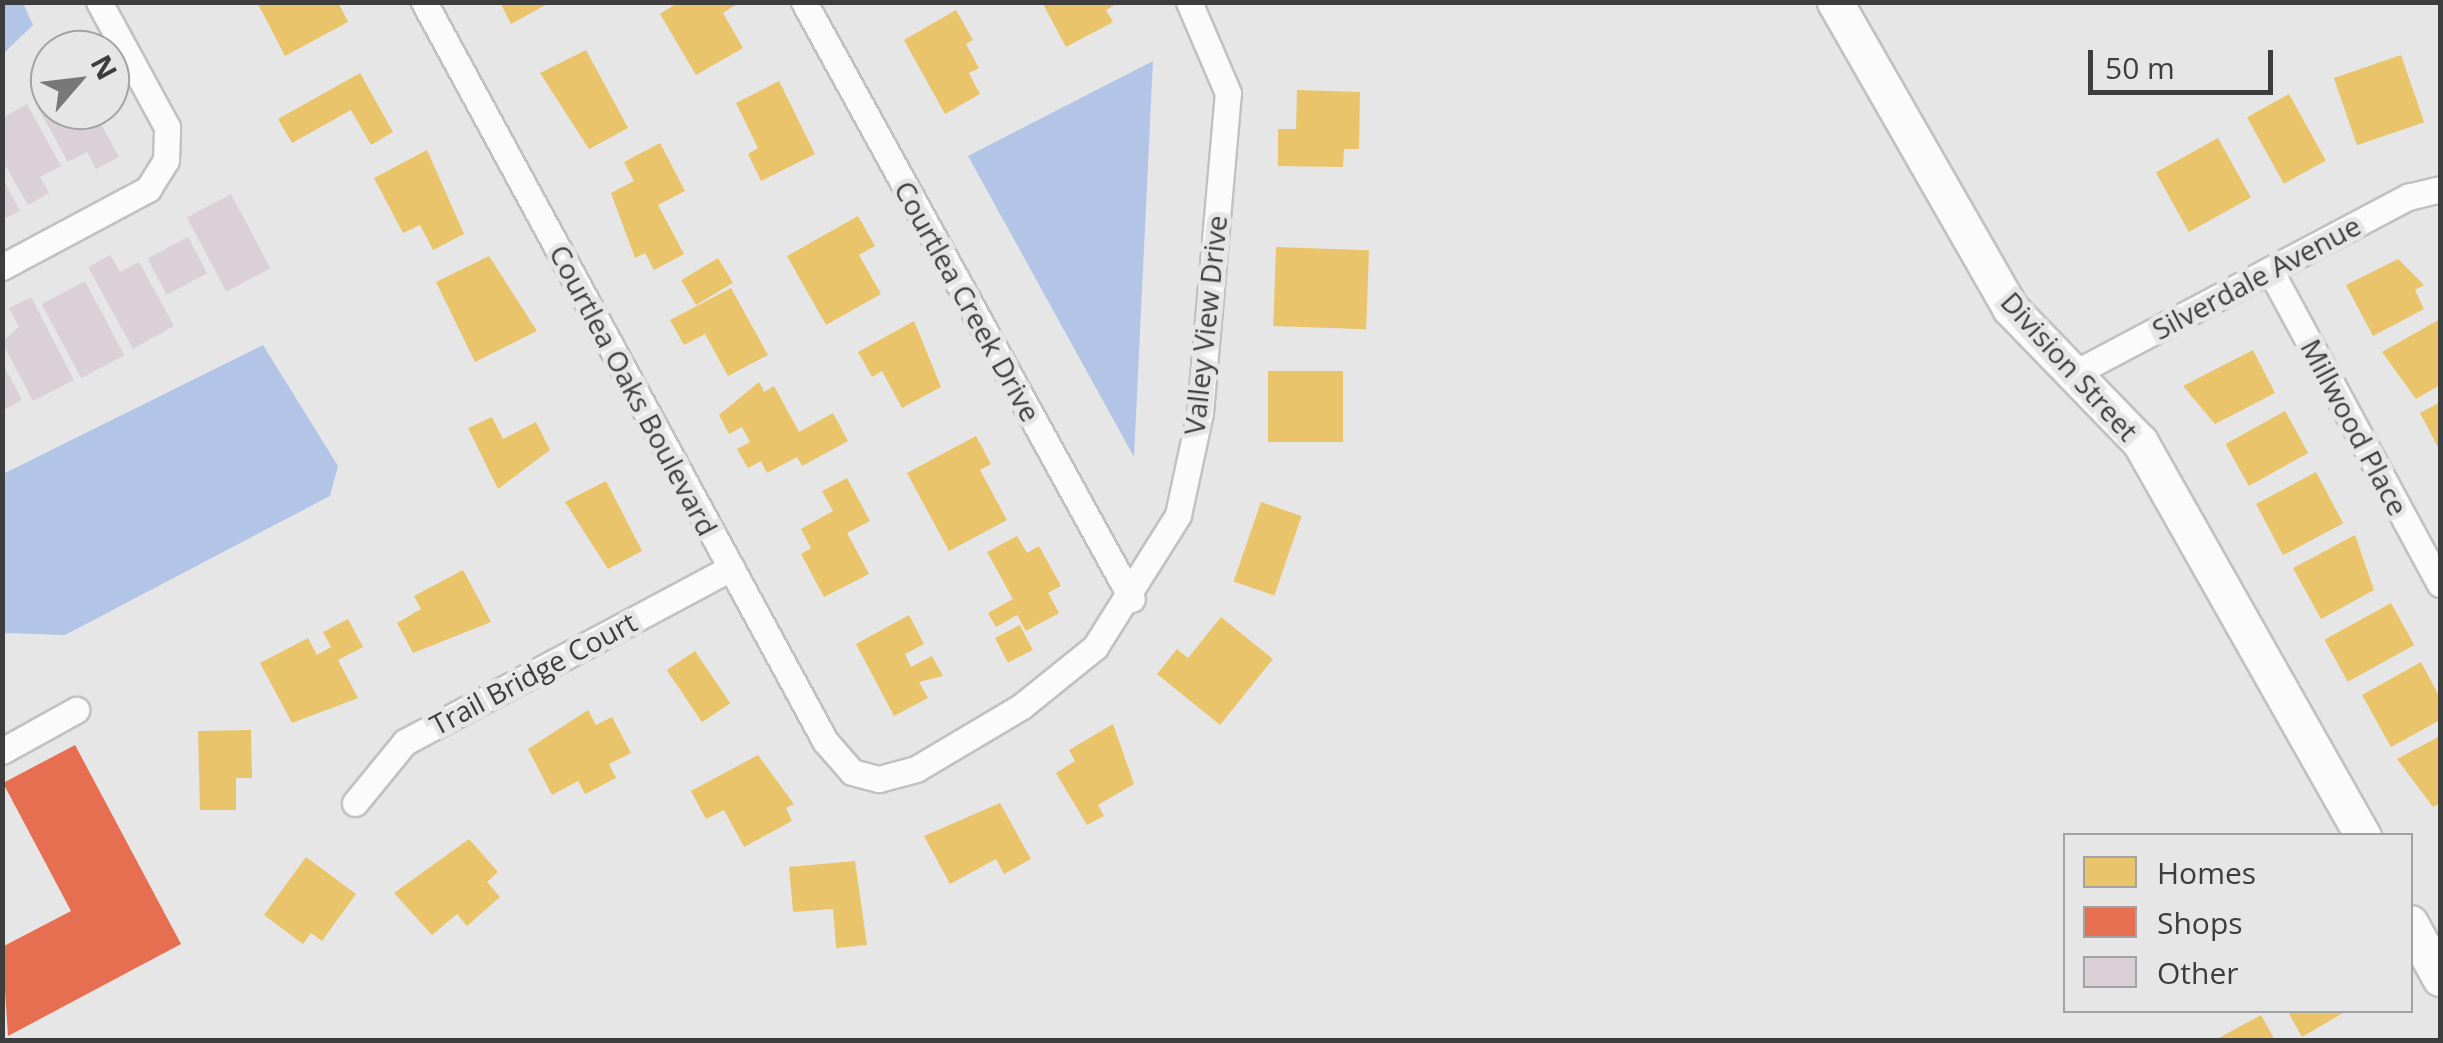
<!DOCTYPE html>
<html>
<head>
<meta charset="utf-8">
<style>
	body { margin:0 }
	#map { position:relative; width:2443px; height:1043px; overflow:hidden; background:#e6e6e7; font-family:"Open Sans",sans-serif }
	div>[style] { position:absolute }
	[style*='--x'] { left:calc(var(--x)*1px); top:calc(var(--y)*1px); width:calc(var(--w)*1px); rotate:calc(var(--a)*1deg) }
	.water>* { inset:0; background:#b2c5e6 }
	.homes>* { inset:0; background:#e9c46a; transform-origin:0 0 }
	.shops>* { inset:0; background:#e76f51 }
	.building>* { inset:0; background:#dad0d5; transform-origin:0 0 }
	.roads { filter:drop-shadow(2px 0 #c1c1c2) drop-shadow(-2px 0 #c1c1c2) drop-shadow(0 2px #c1c1c2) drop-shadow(0 -2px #c1c1c2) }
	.street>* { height:25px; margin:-12.5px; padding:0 12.5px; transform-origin:12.5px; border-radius:12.5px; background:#fbfbfb }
	.secondary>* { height:35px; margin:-17.5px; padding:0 17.5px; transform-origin:17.5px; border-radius:17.5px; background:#fbfbfb }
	span { translate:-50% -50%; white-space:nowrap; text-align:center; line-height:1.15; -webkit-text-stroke:10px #e6e6e7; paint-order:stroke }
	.street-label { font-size:28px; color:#3d3d3d }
	.frame { position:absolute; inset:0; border:5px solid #3d3d3d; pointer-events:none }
	.legend { position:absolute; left:2063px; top:833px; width:350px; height:180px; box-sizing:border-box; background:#e6e6e7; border:2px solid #a2a2a3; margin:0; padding:12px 18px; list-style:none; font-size:30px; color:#3d3d3d }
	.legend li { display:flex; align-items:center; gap:20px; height:50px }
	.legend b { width:50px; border:2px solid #a2a2a3 }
	.north { position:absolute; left:30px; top:30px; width:100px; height:100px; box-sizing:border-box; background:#e6e6e7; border:2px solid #a2a2a3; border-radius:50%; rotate:62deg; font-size:28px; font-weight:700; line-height:40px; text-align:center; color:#3d3d3d }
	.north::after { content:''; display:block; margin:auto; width:35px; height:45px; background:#787878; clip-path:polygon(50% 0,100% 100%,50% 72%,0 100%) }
	.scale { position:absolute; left:2088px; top:50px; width:185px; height:45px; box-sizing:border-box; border:5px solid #3d3d3d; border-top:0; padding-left:12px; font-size:30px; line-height:35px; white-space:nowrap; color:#3d3d3d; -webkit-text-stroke:8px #e6e6e7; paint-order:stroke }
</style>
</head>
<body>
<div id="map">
	<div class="water">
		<div style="clip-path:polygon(3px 2px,23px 3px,33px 25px,3px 54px)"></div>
		<div style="clip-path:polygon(1153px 61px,1134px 457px,968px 156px)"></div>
		<div style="clip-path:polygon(263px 345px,338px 466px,330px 496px,65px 635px,3px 633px,3px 474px)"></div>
	</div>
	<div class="homes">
		<div style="clip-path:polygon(257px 2px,338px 2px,348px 22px,285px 56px)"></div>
		<div style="clip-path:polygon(500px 2px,551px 2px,511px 24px)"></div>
		<div style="clip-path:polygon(679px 2px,740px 2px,723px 13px,743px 48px,696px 75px,660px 14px)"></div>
		<div style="clip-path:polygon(1042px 2px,1120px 2px,1106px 10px,1113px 22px,1066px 47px)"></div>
		<div style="clip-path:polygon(956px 10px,973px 40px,966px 44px,979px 68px,969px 73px,980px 94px,945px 114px,904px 40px)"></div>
		<div style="clip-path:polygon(586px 50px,628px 128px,589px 149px,540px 73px)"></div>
		<div style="left:2401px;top:55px;width:71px;height:71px;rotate:71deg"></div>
		<div style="clip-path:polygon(360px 73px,393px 132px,371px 145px,351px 110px,292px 143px,278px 119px)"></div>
		<div style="clip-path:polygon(779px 81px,815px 154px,761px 181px,748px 154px,758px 148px,736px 103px)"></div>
		<div style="clip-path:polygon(1297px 90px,1360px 92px,1359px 149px,1344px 149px,1343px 167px,1278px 166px,1278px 129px,1296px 129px)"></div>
		<div style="left:2289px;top:94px;width:76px;height:48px;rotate:61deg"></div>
		<div style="left:2218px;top:138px;width:68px;height:71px;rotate:61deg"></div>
		<div style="clip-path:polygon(660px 143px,685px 191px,658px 205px,684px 254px,654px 270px,645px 253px,635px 258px,611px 193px,634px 181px,624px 162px)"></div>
		<div style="clip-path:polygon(427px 150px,464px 234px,433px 250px,420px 225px,403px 233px,374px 178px)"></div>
		<div style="clip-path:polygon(858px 216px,875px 246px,859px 255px,881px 294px,826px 325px,787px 256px)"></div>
		<div style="left:1276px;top:247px;width:93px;height:79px;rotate:2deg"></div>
		<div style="clip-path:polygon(489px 256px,537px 331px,475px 362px,436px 282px)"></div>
		<div style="left:718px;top:258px;width:29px;height:43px;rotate:59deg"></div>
		<div style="clip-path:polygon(2398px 259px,2424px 285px,2415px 290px,2424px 309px,2373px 336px,2346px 285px)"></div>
		<div style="clip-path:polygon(731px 288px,768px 355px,728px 376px,705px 334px,684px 345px,670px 320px)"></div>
		<div style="clip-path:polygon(2440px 319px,2440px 385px,2416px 399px,2382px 352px)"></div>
		<div style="clip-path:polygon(914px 321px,941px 387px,902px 408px,882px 371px,872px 377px,858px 352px)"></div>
		<div style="clip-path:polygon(2253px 350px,2275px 393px,2215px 424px,2183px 386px)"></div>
		<div style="left:1268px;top:371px;width:75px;height:71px"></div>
		<div style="clip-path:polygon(759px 382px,764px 392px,774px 386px,799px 432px,833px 413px,848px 441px,802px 466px,797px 457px,767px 473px,761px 461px,748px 468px,737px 449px,750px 442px,742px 427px,729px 434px,719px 415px)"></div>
		<div style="clip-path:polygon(2440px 402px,2440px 451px,2420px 413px)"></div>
		<div style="left:2285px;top:411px;width:48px;height:68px;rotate:61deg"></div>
		<div style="clip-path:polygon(492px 417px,503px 439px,536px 422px,550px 450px,498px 489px,468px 428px)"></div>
		<div style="clip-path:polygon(976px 436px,991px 464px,980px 470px,1007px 520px,949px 551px,907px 473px)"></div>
		<div style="left:2316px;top:472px;width:58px;height:68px;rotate:62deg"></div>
		<div style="clip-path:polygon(847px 478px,870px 521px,847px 533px,869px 574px,824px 597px,801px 554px,811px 548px,801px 529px,833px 511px,822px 491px)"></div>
		<div style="clip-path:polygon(606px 481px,642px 551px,608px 569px,565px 502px)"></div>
		<div style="left:1261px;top:502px;width:43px;height:84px;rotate:19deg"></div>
		<div style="clip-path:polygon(2355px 535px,2374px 590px,2321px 619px,2293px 568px)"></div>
		<div style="clip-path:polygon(1017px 536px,1027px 553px,1039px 546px,1061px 586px,1048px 593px,1059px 613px,1026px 631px,1017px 615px,996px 627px,988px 613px,1013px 599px,987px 552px)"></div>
		<div style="clip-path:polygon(463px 570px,491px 622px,413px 653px,397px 623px,421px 609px,414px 596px)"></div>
		<div style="left:2391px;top:603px;width:48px;height:76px;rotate:61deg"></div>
		<div style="clip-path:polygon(909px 615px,924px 644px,905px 654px,911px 667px,932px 656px,943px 676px,919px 682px,928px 698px,894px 716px,856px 644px)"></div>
		<div style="clip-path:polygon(1221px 617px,1273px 659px,1220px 725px,1157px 674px,1177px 649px,1188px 658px)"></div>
		<div style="clip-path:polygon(348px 619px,363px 647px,338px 660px,358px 698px,292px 723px,260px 663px,308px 638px,317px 655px,331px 647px,323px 632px)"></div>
		<div style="left:1020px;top:625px;width:28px;height:28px;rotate:63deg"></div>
		<div style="left:695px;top:651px;width:63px;height:34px;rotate:56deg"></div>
		<div style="clip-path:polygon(2421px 662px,2440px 698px,2440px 720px,2391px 747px,2362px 695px)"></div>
		<div style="clip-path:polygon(588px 710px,596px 725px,612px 717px,631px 753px,609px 764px,616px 778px,585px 794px,578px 781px,552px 795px,528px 749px)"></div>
		<div style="clip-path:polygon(1113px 724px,1134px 784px,1098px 805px,1104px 816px,1087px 825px,1056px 773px,1075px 761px,1069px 750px)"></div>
		<div style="clip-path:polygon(251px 730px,252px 778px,236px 778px,236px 810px,200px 810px,198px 731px)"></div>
		<div style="clip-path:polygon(2440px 736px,2440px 803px,2433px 807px,2397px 759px)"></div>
		<div style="clip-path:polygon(758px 755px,794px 804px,786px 808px,792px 821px,744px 847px,724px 810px,706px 819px,691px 791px)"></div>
		<div style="clip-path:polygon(1000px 803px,1031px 859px,1004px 874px,996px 859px,950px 884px,924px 836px)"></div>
		<div style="clip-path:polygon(469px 839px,498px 872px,487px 882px,500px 897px,467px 926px,457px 914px,432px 935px,394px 893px)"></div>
		<div style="clip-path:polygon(306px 857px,356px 894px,322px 941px,311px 933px,303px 944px,264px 915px)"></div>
		<div style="clip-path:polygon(855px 861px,867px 945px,836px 948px,833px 909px,793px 912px,789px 867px)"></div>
		<div style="clip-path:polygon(2287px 1010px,2348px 1010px,2302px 1037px)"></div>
		<div style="clip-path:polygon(2261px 1015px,2275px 1040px,2215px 1040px)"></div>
	</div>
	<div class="shops">
		<div style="clip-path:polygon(75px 745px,181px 944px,8px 1036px,2px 947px,71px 911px,3px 783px)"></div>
	</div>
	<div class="building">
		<div style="clip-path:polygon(50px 94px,50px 110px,93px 110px,119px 157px,96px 169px,87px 152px,68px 162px,35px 102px)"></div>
		<div style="clip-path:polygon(27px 104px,61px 166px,40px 177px,49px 193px,28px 205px,2px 160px,2px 118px)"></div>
		<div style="clip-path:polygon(2px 177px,20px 211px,2px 220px)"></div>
		<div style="left:231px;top:194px;width:84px;height:50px;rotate:62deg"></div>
		<div style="left:188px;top:237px;width:41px;height:46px;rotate:62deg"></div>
		<div style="clip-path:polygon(110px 255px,120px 272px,139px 262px,174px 326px,133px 349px,88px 267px)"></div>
		<div style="left:85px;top:281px;width:84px;height:49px;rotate:62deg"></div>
		<div style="clip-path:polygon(31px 297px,74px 380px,33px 401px,2px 342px,19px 327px,9px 308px)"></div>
		<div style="clip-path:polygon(2px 362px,22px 400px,2px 411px)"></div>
	</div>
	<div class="roads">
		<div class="street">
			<div style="--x:424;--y:2;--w:841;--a:61.51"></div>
			<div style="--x:825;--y:741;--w:41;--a:48.9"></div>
			<div style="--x:852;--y:772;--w:28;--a:15"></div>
			<div style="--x:879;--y:779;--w:38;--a:-15"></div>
			<div style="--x:916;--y:769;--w:123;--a:-30.7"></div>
			<div style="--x:1022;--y:706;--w:94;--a:-38.9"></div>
			<div style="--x:1095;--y:647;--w:156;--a:-57.8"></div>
			<div style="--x:1178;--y:515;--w:105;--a:-77.9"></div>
			<div style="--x:1200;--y:412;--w:320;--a:-85"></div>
			<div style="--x:1228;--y:93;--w:99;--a:-113.2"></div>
			<div style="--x:804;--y:2;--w:681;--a:61.22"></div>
			<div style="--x:2;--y:267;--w:166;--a:-28.1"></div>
			<div style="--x:148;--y:189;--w:34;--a:-58"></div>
			<div style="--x:166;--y:160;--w:33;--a:-88"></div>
			<div style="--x:167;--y:127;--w:142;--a:-118.5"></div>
			<div style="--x:2270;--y:270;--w:357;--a:61.6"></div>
			<div style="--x:2075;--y:373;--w:377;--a:-27.9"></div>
			<div style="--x:2408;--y:197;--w:33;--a:-14"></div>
			<div style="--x:2;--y:751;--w:85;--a:-29"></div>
			<div style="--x:355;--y:803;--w:79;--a:-50.7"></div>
			<div style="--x:405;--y:742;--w:370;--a:-28.1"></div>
		</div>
		<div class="secondary">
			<div style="--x:1835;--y:2;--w:353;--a:60.2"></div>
			<div style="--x:2010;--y:308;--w:187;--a:45.9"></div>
			<div style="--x:2140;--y:442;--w:453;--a:60.5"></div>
			<div style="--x:2410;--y:923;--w:63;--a:61.4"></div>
		</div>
	</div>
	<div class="street-label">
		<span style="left:2256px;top:277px;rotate:-28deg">Silverdale Avenue</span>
		<span style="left:968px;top:301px;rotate:61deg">Courtlea Creek Drive</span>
		<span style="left:1205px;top:325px;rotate:-84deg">Valley View Drive</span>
		<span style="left:2070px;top:366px;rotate:48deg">Division Street</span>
		<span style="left:634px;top:390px;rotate:62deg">Courtlea Oaks Boulevard</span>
		<span style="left:2355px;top:427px;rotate:62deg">Millwood Place</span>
		<span style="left:533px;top:673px;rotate:-28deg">Trail Bridge Court</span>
	</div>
	<div class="frame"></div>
	<ul class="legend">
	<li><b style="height:28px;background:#e9c46a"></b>Homes</li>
	<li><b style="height:28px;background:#e76f51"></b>Shops</li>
	<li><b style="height:28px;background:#dad0d5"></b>Other</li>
	</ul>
	<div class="north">N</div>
	<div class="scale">50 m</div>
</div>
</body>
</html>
